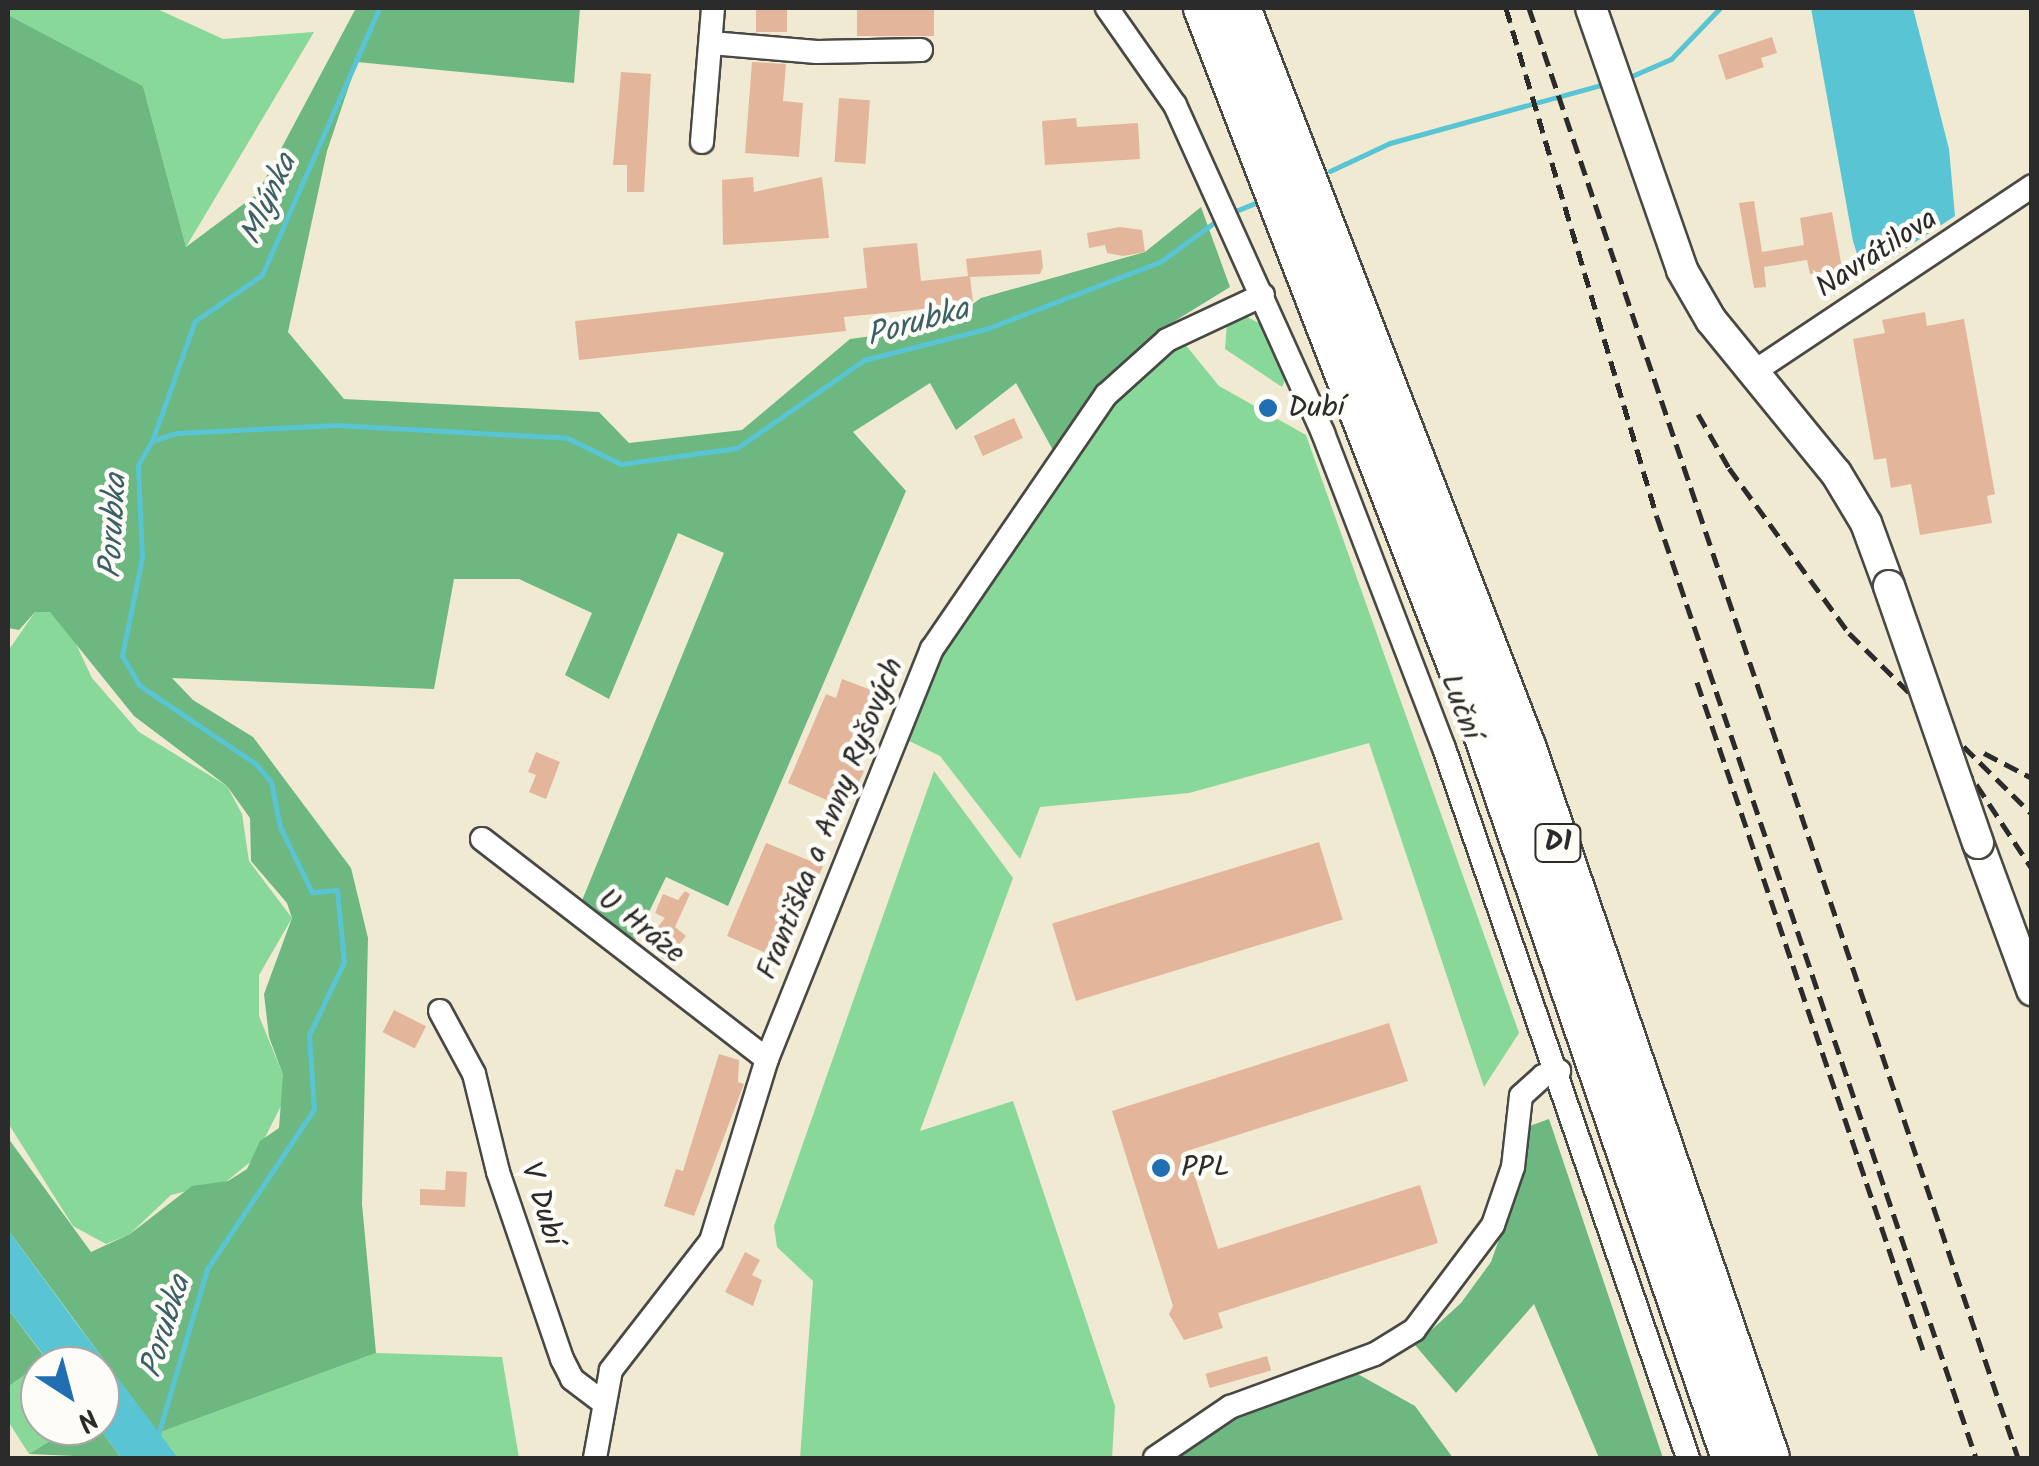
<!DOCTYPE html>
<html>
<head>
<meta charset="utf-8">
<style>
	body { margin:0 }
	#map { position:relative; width:2039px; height:1466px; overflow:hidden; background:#efead1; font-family:Kalam,sans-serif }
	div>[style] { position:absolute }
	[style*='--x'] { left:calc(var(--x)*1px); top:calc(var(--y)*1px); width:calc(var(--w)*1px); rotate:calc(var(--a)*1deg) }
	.green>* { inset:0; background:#87d899 }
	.forest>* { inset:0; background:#6db881 }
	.water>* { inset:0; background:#59c4d3 }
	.stream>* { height:5px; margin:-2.5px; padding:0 2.5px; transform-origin:2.5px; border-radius:2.5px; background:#59c4d3 }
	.building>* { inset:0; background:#e3b69b; transform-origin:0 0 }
	.roads { filter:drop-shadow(2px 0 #484844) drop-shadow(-2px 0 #484844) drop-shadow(0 2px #484844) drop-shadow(0 -2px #484844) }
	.street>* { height:22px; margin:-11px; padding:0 11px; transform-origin:11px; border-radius:11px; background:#fff }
	.secondary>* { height:30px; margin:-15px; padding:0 15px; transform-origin:15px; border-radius:15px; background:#fff }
	.highway>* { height:40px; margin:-20px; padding:0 20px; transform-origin:20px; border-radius:20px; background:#fff }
	.rail>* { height:5px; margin-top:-2.5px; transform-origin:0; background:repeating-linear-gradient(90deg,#2b2b2b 0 15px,transparent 0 23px) }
	.bridges { filter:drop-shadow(2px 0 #484844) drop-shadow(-2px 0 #484844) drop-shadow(0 2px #484844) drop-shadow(0 -2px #484844) }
	.secondary-bridge>* { height:30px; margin:-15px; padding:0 15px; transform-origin:15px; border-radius:15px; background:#fff }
	.dots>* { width:28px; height:28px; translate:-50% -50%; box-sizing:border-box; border:5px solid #fdfcf7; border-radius:50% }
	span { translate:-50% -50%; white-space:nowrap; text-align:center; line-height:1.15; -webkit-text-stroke:9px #fdfcf7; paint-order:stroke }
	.shield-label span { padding:2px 8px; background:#fdfcf7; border:2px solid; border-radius:8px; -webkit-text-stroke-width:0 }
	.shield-label { font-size:28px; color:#2b2b2b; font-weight:700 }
	.street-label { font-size:30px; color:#2b2b2b }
	.poi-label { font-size:30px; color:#2b2b2b }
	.left { translate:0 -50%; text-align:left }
	.water-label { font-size:32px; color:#3b6166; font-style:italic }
	.frame { position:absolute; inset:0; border:10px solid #2b2b2b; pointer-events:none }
	.north { position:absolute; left:20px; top:1346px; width:100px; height:100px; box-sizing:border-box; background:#fdfcf7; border:2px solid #a9a8a5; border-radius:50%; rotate:144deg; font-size:28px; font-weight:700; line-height:40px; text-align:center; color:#2b2b2b }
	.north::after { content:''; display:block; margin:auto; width:35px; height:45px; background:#1f6fb2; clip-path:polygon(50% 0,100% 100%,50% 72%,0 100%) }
</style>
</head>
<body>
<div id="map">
	<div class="green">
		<div style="clip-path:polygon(8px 8px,155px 8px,223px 39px,314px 32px,186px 247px,143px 86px,8px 15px)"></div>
		<div style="clip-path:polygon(1245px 316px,1263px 325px,1286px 378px,1282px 387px,1225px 349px,1227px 323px)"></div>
		<div style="clip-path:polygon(1184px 343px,1219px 386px,1306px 435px,1519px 1033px,1484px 1087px,1369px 743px,1189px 793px,1040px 807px,1020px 859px,940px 756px,901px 737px,943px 642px,1112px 406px)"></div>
		<div style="clip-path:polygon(35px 612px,50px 612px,69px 629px,92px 678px,139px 732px,227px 786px,242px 814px,249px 861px,292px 918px,259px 975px,259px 1016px,283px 1075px,284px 1100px,254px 1159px,227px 1181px,171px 1195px,130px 1234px,106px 1244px,73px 1226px,8px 1123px,8px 651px)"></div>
		<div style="clip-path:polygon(934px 771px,1013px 878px,920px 1131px,1013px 1101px,1115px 1406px,1112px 1458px,800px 1458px,813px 1281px,777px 1247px,774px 1226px)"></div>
		<div style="clip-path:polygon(376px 1353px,502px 1357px,519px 1458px,178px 1458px,158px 1433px)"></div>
		<div style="clip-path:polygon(46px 1359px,52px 1366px,40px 1366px,40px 1426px,74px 1426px,29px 1454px,8px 1421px,8px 1387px)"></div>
	</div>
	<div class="forest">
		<div style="clip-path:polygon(356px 8px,580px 8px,574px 83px,357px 62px,327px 151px,288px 332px,344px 399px,599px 412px,629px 443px,742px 430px,850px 339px,918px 330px,955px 317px,981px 298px,1145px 252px,1201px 207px,1230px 287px,1170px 324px,1106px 379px,1054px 452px,1016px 383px,956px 430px,930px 383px,853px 432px,906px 491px,728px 906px,666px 877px,633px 945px,581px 903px,724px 553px,678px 533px,609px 699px,565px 675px,592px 613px,519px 579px,454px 579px,434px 689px,172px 678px,193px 700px,253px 737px,351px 868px,368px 938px,362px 1204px,376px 1353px,158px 1433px,8px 1230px,8px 1138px,91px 1252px,130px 1234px,192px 1186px,228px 1181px,247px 1169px,260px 1141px,279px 1128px,283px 1075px,269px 1037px,264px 994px,292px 918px,287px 903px,251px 861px,250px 818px,227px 786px,134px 716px,50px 612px,35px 612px,19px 630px,8px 628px,8px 15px,143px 86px,186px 247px,257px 194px)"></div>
		<div style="clip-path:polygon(1549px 1119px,1663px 1458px,1599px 1458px,1534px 1304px,1456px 1393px,1415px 1345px,1461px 1303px,1491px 1262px,1514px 1197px,1524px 1128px)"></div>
		<div style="clip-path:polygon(8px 1309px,46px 1359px,8px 1387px)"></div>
		<div style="clip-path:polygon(1356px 1373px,1415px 1406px,1453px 1458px,1173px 1458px,1229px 1419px)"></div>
		<div style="clip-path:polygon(74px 1426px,98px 1426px,121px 1458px,29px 1454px)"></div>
	</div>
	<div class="water">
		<div style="clip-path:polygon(1811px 8px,1913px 8px,1949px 149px,1955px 216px,1873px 270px,1861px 267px,1853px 241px)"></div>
		<div style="clip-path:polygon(8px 1230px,74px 1320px,178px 1458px,121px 1458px,98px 1426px,100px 1366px,52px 1366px,8px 1309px)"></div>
	</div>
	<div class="stream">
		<div style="--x:1625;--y:79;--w:50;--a:-23.5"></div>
		<div style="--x:1671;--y:59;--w:71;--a:-46.1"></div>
		<div style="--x:1330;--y:171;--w:66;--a:-25"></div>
		<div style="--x:1390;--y:143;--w:222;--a:-15.4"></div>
		<div style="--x:1233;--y:212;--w:27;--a:-22"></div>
		<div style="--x:152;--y:441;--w:127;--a:-70.3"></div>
		<div style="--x:195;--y:321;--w:81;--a:-34.5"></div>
		<div style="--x:262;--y:275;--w:292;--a:-66.3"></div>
		<div style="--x:157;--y:1438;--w:176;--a:-73.5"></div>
		<div style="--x:207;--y:1269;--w:192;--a:-56.2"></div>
		<div style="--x:314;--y:1109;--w:74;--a:-93.9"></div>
		<div style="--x:309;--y:1035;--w:81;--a:-64.4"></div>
		<div style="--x:344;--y:962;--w:72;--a:-95.6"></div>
		<div style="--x:337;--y:890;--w:25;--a:175"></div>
		<div style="--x:312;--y:892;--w:72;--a:-116.2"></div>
		<div style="--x:280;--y:827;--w:46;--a:-101.3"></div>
		<div style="--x:271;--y:782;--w:23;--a:-130"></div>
		<div style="--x:256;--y:764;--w:141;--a:-146"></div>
		<div style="--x:139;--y:685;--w:34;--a:-120"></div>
		<div style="--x:122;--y:656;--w:100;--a:-78.5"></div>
		<div style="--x:142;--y:558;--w:93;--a:-92.5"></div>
		<div style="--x:138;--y:465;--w:28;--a:-60"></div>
		<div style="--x:152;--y:441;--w:26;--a:-18"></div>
		<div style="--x:177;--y:433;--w:160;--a:-2.9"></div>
		<div style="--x:337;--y:425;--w:230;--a:3.2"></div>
		<div style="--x:567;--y:438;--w:60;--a:25.7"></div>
		<div style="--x:621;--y:464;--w:117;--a:-7.9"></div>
		<div style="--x:737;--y:448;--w:155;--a:-34.7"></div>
		<div style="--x:864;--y:360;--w:126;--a:-14.3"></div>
		<div style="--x:986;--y:329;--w:186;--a:-21.1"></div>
		<div style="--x:1160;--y:262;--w:73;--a:-36.1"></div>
	</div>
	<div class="building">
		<div style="left:756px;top:8px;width:31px;height:24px"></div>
		<div style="left:857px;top:8px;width:77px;height:28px"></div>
		<div style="clip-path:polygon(1772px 37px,1777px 53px,1761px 58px,1764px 67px,1726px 80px,1718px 55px)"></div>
		<div style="clip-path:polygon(752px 62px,786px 64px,783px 101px,803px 103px,799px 157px,745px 153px)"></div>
		<div style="clip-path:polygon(621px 72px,651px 74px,644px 192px,627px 192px,627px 165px,613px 165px)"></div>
		<div style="left:839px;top:98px;width:31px;height:64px;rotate:4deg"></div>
		<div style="clip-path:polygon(1076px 118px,1077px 127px,1138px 123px,1140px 159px,1045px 165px,1042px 121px)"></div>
		<div style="clip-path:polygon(753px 177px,754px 192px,822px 177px,829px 238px,723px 245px,722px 180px)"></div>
		<div style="clip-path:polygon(1754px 201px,1762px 252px,1804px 245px,1800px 218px,1832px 212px,1842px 268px,1810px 274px,1807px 260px,1764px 267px,1766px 287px,1754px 288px,1739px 203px)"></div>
		<div style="clip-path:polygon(1120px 227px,1142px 230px,1145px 252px,1123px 256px,1107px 253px,1105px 245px,1089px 248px,1087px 233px)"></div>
		<div style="clip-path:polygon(917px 243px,921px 281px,968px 276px,966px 259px,1041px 250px,1043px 267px,1040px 274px,970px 277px,973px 302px,948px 304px,949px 316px,934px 318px,933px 308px,844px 317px,846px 331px,579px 360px,575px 321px,867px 288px,863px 248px)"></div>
		<div style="clip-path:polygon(1925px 312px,1927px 326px,1964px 319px,1995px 494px,1987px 496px,1992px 523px,1920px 535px,1911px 484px,1891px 488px,1886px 458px,1874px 460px,1853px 339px,1885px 333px,1882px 320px)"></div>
		<div style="left:1014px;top:418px;width:22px;height:44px;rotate:66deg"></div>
		<div style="clip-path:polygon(842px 679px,874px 691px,864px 719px,875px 724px,869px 749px,845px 763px,864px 771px,847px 809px,788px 783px,826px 694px,836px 698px)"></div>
		<div style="clip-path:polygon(536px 752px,560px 762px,546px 799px,529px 792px,536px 775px,528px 772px)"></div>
		<div style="left:1319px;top:842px;width:81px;height:279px;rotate:73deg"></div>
		<div style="clip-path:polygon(766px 843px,823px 866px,798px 923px,782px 916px,766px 953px,727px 936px)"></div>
		<div style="clip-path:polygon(685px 891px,690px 894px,675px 927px,686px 936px,666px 961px,644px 944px,665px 918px,655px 913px,663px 894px,678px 900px)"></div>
		<div style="left:394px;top:1010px;width:36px;height:25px;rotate:27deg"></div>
		<div style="clip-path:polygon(1389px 1023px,1408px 1081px,1187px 1151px,1218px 1249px,1420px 1185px,1438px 1243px,1218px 1313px,1223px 1328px,1184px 1340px,1169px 1314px,1173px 1306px,1112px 1111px)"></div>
		<div style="clip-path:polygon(719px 1054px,739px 1060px,738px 1082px,744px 1084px,694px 1216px,664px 1206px,676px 1169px,683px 1171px)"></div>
		<div style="clip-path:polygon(446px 1171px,467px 1172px,465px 1207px,420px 1205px,420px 1189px,445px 1190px)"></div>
		<div style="clip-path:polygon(745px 1252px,760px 1260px,752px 1275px,762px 1280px,753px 1306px,725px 1292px)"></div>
		<div style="left:1267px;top:1356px;width:15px;height:64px;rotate:74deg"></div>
	</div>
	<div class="roads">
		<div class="street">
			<div style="--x:1107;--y:8;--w:118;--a:55"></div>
			<div style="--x:1175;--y:105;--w:360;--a:65.7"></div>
			<div style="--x:1323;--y:433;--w:337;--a:69"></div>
			<div style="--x:1444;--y:748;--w:751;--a:71.03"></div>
			<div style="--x:711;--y:43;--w:106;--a:4.9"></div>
			<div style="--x:817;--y:52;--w:104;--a:-1.1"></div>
			<div style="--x:702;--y:142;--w:134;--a:-85.3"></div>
			<div style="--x:1755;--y:371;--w:333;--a:-33.7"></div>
			<div style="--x:482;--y:839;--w:360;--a:37.7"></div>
			<div style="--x:440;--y:1011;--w:72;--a:61.6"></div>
			<div style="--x:474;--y:1074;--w:101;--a:76.2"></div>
			<div style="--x:498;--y:1172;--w:198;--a:71.1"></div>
			<div style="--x:562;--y:1359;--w:22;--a:63"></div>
			<div style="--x:572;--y:1379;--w:38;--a:37"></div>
			<div style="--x:595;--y:1458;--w:89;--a:-79.7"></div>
			<div style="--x:611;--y:1370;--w:163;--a:-52.2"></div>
			<div style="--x:711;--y:1241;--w:190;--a:-72.9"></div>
			<div style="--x:767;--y:1059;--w:442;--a:-68.1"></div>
			<div style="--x:932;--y:649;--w:308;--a:-55.6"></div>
			<div style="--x:1106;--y:395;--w:82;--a:-42"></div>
			<div style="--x:1167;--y:340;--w:106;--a:-25.1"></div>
			<div style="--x:1155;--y:1458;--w:91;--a:-34.2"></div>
			<div style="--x:1230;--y:1407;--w:154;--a:-20.1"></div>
			<div style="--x:1375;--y:1354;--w:46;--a:-31.6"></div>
			<div style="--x:1414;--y:1330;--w:131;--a:-53"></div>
			<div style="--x:1493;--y:1225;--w:61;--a:-71"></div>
			<div style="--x:1513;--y:1167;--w:71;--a:-83.6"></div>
			<div style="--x:1521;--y:1096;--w:30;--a:-42"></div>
			<div style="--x:1543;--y:1076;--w:17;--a:-17"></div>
		</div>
		<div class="secondary">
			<div style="--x:1591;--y:8;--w:277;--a:70.8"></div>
			<div style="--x:1682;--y:270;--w:58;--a:59.9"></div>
			<div style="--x:1711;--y:320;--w:198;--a:50.8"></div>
			<div style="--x:1836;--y:473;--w:58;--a:59"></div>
			<div style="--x:1866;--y:523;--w:67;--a:69.9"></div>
			<div style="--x:1978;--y:843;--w:157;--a:69.8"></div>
		</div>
		<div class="highway">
			<div style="--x:1204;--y:8;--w:769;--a:68.88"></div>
			<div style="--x:1481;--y:725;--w:775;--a:71.1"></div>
			<div style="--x:1240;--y:8;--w:794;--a:68.9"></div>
			<div style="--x:1526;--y:749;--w:749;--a:71.08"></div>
		</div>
	</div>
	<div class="rail">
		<div style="--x:1506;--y:8;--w:531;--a:73.48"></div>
		<div style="--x:1657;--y:517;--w:994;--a:71.27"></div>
		<div style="--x:1529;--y:8;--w:1530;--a:71.36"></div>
		<div style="--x:1698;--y:414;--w:62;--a:60.1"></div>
		<div style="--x:1729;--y:468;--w:204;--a:54"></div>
		<div style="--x:1849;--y:633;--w:257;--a:44.7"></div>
		<div style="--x:1697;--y:682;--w:705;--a:71.31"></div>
		<div style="--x:1951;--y:746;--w:147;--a:56.6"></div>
		<div style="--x:1984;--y:753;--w:54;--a:27.5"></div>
	</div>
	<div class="bridges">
		<div class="secondary-bridge">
			<div style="--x:1889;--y:586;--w:272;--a:70.9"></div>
		</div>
	</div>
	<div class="dots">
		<div style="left:1268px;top:408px;background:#1f6fb2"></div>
		<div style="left:1161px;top:1168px;background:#1f6fb2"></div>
	</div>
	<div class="shield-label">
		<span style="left:1558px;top:843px">D1</span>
	</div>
	<div class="street-label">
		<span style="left:1877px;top:254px;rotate:-33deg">Navrátilova</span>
		<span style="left:1460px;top:707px;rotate:69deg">Luční</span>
		<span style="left:831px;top:819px;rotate:-68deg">Františka a Anny Ryšových</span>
		<span style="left:641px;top:927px;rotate:38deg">U Hráze</span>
		<span style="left:541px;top:1204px;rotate:73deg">V Dubí</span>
	</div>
	<div class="poi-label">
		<span class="left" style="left:1288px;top:408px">Dubí</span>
		<span class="left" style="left:1181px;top:1168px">PPL</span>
	</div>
	<div class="water-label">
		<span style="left:270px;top:200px;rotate:-66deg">Mlýnka</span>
		<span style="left:918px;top:324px;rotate:-16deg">Porubka</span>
		<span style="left:115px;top:526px;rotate:-87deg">Porubka</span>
		<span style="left:167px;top:1327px;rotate:-73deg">Porubka</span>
	</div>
	<div class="frame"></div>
	<div class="north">N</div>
</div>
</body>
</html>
